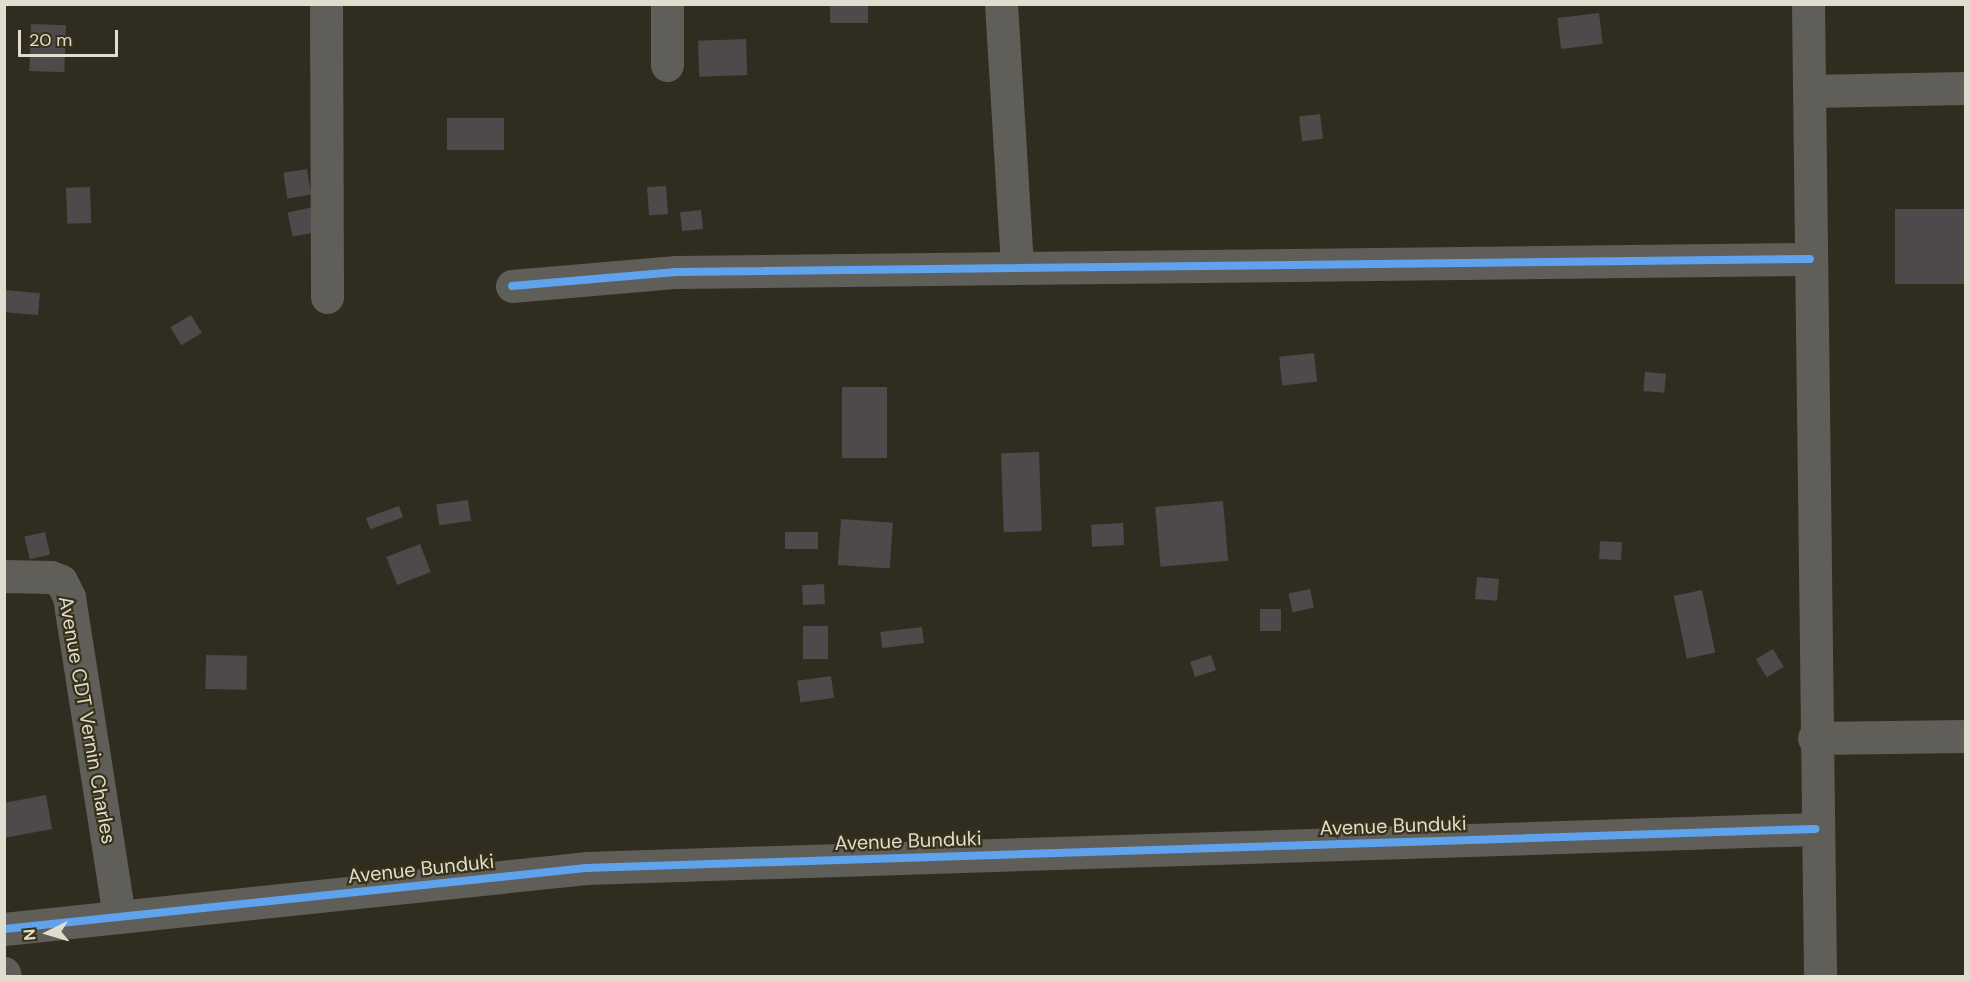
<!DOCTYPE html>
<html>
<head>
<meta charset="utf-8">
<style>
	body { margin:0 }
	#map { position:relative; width:1970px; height:981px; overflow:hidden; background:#302d20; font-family:"DM Sans",sans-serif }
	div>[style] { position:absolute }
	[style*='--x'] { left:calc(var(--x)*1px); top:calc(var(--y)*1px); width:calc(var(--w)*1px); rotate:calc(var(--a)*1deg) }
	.building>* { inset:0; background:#4e494a; transform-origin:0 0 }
	.street>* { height:33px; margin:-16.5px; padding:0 16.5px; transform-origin:16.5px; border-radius:16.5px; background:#5f5e58 }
	.cycleway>* { height:8px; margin:-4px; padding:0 4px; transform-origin:4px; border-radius:4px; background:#60a3ed }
	span { translate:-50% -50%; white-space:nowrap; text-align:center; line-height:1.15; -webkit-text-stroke:4.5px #373119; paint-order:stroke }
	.street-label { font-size:20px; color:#e0dcce }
	.frame { position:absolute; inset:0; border:6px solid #e0dcce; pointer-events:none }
	.north { position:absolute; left:18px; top:903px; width:60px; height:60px; -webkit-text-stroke:4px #373119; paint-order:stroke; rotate:265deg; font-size:16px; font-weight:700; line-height:24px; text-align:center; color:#e0dcce }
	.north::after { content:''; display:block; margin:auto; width:21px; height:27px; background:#e0dcce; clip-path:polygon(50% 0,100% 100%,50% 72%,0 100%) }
	.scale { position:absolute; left:18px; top:30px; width:100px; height:27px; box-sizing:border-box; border:3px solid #e0dcce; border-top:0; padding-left:8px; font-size:18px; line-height:21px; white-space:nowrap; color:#e0dcce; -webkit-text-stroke:4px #373119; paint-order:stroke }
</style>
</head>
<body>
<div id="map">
	<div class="building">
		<div style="left:830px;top:4px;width:38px;height:19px"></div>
		<div style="left:1599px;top:13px;width:31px;height:42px;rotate:83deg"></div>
		<div style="left:31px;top:24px;width:35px;height:47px;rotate:2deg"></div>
		<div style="left:746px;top:39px;width:36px;height:48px;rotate:88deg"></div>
		<div style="left:1320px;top:114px;width:25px;height:21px;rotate:83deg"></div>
		<div style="left:447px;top:118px;width:57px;height:32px"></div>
		<div style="left:307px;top:169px;width:26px;height:24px;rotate:81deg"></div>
		<div style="left:666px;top:186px;width:28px;height:19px;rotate:86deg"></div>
		<div style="left:90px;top:187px;width:36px;height:24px;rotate:88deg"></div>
		<div style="left:313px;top:207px;width:25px;height:26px;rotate:78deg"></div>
		<div style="left:1966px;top:209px;width:75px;height:71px;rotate:90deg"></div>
		<div style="left:701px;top:210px;width:19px;height:21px;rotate:84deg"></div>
		<div style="left:4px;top:290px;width:36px;height:22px;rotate:5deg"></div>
		<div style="left:191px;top:315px;width:21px;height:24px;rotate:59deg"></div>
		<div style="left:1314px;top:353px;width:29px;height:35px;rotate:84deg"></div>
		<div style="left:1645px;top:372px;width:21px;height:19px;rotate:5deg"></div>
		<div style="left:842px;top:387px;width:45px;height:71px"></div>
		<div style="left:1039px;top:452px;width:79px;height:38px;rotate:88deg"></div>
		<div style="left:468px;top:500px;width:21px;height:32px;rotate:82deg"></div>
		<div style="left:1223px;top:501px;width:60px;height:68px;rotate:85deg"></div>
		<div style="left:399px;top:506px;width:12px;height:35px;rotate:70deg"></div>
		<div style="left:841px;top:519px;width:52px;height:46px;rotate:4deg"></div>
		<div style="left:1123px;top:523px;width:22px;height:32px;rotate:87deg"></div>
		<div style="left:45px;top:532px;width:23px;height:21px;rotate:77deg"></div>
		<div style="left:785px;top:532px;width:33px;height:17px"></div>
		<div style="left:1600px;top:541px;width:22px;height:18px;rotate:3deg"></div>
		<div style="left:420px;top:544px;width:30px;height:36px;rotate:69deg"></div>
		<div style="left:1477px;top:577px;width:22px;height:22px;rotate:5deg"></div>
		<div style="left:824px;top:584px;width:20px;height:22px;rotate:87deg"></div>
		<div style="left:1310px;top:589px;width:19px;height:22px;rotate:78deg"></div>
		<div style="left:1702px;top:590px;width:64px;height:29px;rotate:78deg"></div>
		<div style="left:1260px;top:609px;width:21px;height:22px"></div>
		<div style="left:803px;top:626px;width:25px;height:33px"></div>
		<div style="left:922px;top:627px;width:16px;height:42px;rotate:83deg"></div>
		<div style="left:1773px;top:649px;width:21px;height:20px;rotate:59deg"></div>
		<div style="left:206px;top:655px;width:41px;height:34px;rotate:1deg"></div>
		<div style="left:1211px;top:655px;width:16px;height:22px;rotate:72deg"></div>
		<div style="left:831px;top:676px;width:22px;height:34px;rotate:82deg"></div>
		<div style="clip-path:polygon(46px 795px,52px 829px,4px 838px,4px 803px)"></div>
	</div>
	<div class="street">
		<div style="--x:326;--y:4;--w:293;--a:89.8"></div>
		<div style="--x:667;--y:4;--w:61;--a:90"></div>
		<div style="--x:1001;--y:4;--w:264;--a:86.5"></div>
		<div style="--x:1808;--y:4;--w:972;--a:89.29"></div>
		<div style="--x:1809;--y:91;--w:157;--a:-1.1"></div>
		<div style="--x:512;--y:286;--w:165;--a:-4.9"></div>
		<div style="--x:676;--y:272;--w:1134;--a:-0.66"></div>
		<div style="--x:4;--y:576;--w:47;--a:1.2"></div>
		<div style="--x:51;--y:577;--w:11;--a:22"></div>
		<div style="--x:61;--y:581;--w:18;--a:63"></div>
		<div style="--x:69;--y:597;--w:324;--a:81.1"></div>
		<div style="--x:1814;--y:738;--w:152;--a:-0.8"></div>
		<div style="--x:4;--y:929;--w:585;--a:-5.98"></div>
		<div style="--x:586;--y:868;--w:1230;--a:-1.82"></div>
		<div style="--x:4;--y:973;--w:3;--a:72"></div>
	</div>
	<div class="cycleway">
		<div style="--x:512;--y:286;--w:165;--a:-4.9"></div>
		<div style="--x:676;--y:272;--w:1134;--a:-0.66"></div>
		<div style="--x:4;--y:929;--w:585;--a:-5.98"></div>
		<div style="--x:586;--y:868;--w:1230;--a:-1.82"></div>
	</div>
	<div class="street-label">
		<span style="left:87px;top:720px;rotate:80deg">Avenue CDT Vernin Charles</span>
		<span style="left:1393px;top:826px;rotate:-2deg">Avenue Bunduki</span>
		<span style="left:908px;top:841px;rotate:-2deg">Avenue Bunduki</span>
		<span style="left:421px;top:869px;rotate:-6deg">Avenue Bunduki</span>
	</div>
	<div class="frame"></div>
	<div class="north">N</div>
	<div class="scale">20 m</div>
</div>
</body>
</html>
